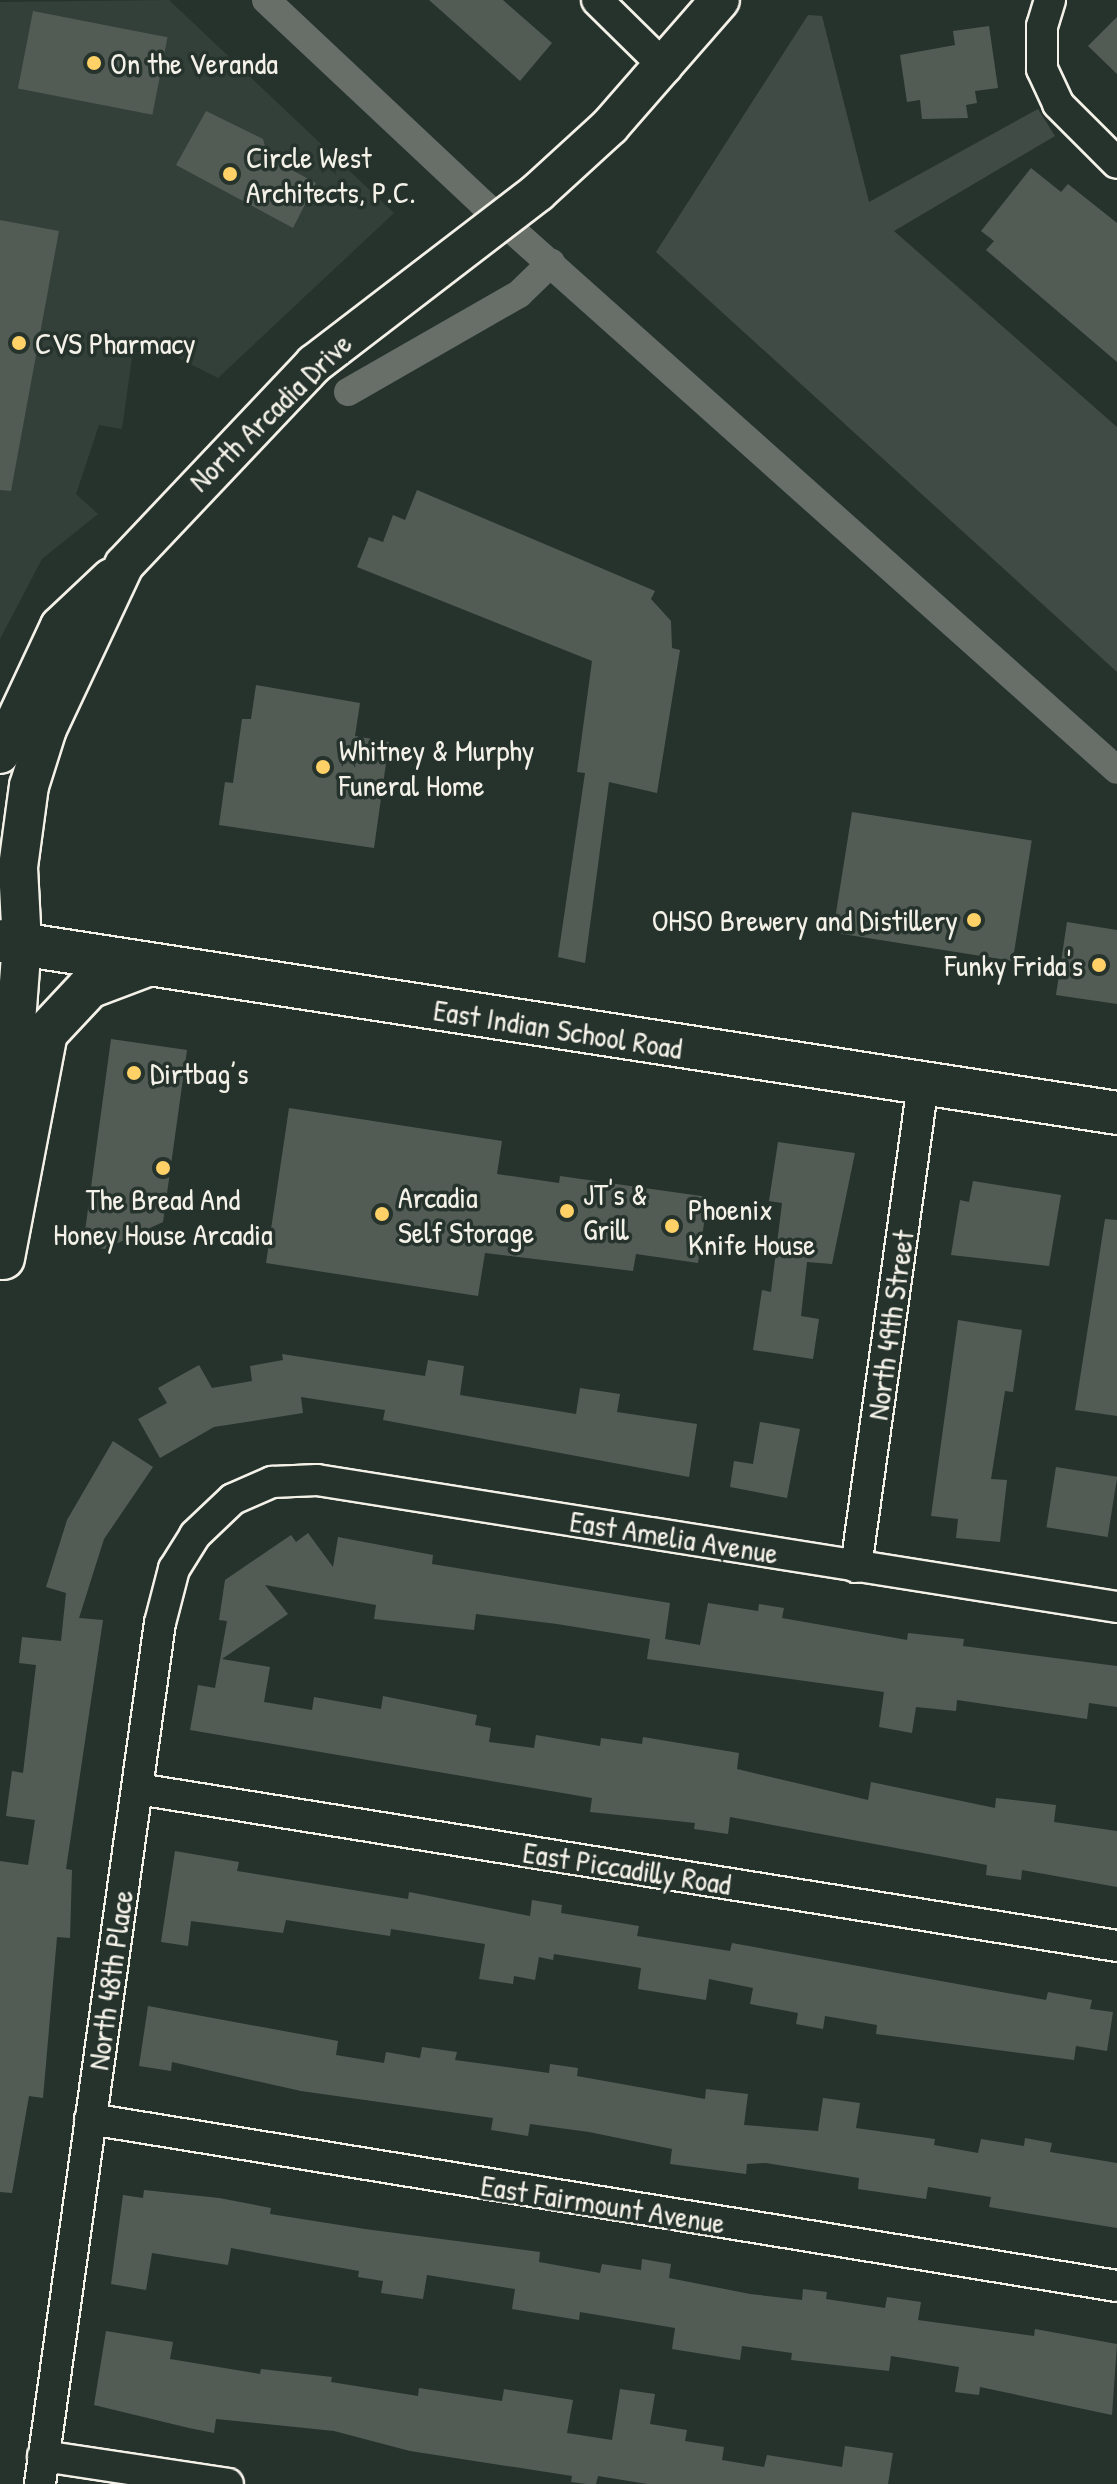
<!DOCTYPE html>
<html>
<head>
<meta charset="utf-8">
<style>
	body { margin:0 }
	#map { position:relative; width:1117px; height:2484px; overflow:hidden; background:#26332d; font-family:"Patrick Hand",sans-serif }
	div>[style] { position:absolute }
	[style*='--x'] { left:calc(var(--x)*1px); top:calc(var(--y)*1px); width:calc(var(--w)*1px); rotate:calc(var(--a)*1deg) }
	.built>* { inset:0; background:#333f39 }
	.green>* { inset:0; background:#414b45 }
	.canal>* { height:28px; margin:-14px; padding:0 14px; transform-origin:14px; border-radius:14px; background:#676f68 }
	.building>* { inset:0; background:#525c55; transform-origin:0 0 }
	.roads { filter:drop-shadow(2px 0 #f4f1e8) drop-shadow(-2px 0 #f4f1e8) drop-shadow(0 2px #f4f1e8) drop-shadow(0 -2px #f4f1e8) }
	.minor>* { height:30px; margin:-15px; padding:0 15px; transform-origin:15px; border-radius:15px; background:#26332d }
	.tertiary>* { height:38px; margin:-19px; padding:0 19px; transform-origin:19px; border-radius:19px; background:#26332d }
	.secondary>* { height:42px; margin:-21px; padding:0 21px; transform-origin:21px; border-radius:21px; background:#26332d }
	.dots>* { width:22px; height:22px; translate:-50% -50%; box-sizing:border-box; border:4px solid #26332d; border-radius:50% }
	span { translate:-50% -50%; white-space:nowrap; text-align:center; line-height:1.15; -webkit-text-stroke:7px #26332d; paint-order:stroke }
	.poi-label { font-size:30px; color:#f4f1e8 }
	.left { translate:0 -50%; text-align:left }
	.right { translate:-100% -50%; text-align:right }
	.street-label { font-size:30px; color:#f4f1e8 }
</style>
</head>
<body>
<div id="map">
	<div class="built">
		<div style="clip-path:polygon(169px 0,394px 213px,218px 378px,135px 336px,122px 429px,99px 425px,76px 494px,98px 514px,42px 559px,0 639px,0 2px)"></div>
	</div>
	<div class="green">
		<div style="clip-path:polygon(808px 15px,822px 16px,869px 202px,1038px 109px,1055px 136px,894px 231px,1117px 427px,1117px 672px,656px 252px)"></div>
	</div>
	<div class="canal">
		<div style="--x:266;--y:0;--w:296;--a:43.2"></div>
		<div style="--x:482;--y:203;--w:851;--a:41.76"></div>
		<div style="--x:348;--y:392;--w:197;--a:-29.8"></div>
		<div style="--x:519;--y:294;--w:45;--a:-44.1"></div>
	</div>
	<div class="building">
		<div style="clip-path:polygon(429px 0,503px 0,552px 43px,520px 81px)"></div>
		<div style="left:33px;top:11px;width:137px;height:79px;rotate:11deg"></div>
		<div style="clip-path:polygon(1117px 17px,1117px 74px,1088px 46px)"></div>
		<div style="clip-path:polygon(989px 26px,998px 88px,975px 91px,977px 103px,966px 105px,968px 118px,922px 119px,920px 100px,907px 102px,900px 55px,955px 45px,953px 31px)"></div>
		<div style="clip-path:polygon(206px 111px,263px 139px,268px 157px,316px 183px,293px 228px,176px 165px)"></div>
		<div style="clip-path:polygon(1031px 168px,1061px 192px,1068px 184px,1117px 223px,1117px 362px,986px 250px,994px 241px,981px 231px)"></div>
		<div style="clip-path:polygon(0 220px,59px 231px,11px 491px,0 490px)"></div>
		<div style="clip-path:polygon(417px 490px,655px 591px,651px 599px,671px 621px,672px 648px,680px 650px,657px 793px,609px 782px,585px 963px,558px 957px,585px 773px,577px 772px,592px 661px,357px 567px,369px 537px,383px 542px,393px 515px,405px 520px)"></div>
		<div style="clip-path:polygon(256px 685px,360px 703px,355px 736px,389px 742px,374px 848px,219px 825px,225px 782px,233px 783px,242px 719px,251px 719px)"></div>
		<div style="left:852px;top:812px;width:182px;height:122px;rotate:9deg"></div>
		<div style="clip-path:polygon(1067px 922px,1117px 930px,1117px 1004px,1056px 995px)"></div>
		<div style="clip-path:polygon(111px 1039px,187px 1050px,163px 1222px,105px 1249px,83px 1246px)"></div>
		<div style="clip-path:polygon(289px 1108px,502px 1141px,497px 1174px,559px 1183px,560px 1176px,708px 1197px,698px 1263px,636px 1254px,633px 1271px,485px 1253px,478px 1296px,266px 1263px)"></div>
		<div style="clip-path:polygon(778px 1142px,855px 1153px,832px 1264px,807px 1262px,801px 1316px,819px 1319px,813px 1359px,753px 1350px,762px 1290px,771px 1292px,782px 1203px,769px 1201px)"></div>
		<div style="clip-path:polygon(973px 1181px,1061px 1195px,1049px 1266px,951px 1255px,960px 1200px,969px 1202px)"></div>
		<div style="clip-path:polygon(1105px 1219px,1117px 1220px,1117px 1416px,1075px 1410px)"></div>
		<div style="clip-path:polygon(958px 1320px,1022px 1330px,1013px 1392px,1005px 1391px,991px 1479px,1007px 1480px,1000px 1542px,956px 1538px,958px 1519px,931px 1516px)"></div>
		<div style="clip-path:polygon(282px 1354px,425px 1376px,428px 1360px,464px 1366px,460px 1395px,576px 1414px,580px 1388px,620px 1394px,617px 1412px,697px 1424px,689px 1477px,383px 1420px,385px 1410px,301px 1397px,303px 1413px,214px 1427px,160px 1458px,138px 1419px,167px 1403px,158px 1388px,199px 1365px,212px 1388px,252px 1381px,250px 1366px,283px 1360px)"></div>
		<div style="clip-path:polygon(760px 1422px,800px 1429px,787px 1498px,730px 1487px,734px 1461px,753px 1464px)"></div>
		<div style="clip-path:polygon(113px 1441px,153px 1467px,104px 1539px,79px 1618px,103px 1620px,66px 1869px,72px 1870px,70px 1938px,57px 1937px,43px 2098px,29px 2096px,12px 2193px,0 2192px,0 1861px,28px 1865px,35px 1820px,6px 1816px,12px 1771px,23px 1773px,36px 1665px,19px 1663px,22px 1637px,61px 1641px,66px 1593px,46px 1587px,67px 1520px)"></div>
		<div style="left:1056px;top:1467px;width:62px;height:61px;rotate:9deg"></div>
		<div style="clip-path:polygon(308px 1533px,333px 1567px,338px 1537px,433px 1555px,432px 1564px,670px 1603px,665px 1639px,700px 1645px,708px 1603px,758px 1611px,759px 1604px,784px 1608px,782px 1618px,907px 1640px,908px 1633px,964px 1639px,963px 1646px,1117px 1666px,1117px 1707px,1089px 1703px,1087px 1719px,957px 1700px,956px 1711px,916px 1707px,912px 1733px,879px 1727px,884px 1692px,647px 1659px,650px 1639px,557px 1624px,476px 1614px,474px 1630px,374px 1619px,376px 1605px,265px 1585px,288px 1614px,222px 1659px,270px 1667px,264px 1702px,312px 1710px,314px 1697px,381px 1709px,383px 1696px,477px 1715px,475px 1725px,491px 1728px,489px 1742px,534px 1748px,536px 1735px,600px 1746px,601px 1738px,642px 1744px,643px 1737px,739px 1753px,737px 1769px,868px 1800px,871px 1782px,995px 1808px,996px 1798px,1056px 1805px,1054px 1822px,1117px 1831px,1117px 1887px,1022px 1870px,1021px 1880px,986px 1875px,987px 1865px,730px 1817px,728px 1834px,694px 1829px,695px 1823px,590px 1812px,592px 1798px,190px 1730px,198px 1685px,215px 1688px,227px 1621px,219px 1620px,225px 1580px,291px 1535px,296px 1542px)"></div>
		<div style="clip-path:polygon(175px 1851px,239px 1862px,237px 1871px,408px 1899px,409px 1892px,530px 1916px,532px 1900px,562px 1905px,561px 1913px,639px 1926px,637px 1936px,730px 1951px,732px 1943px,1046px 2000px,1048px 1992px,1092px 2000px,1090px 2009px,1113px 2012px,1107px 2051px,1076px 2046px,1074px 2060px,876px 2034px,877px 2025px,825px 2016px,823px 2029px,796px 2024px,798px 2013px,750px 2004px,753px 1988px,709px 1979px,706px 2000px,638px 1989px,641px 1968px,554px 1954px,553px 1960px,539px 1957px,535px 1980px,514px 1976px,513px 1984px,479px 1979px,485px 1944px,391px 1929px,390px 1936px,286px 1920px,283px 1933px,191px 1921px,188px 1946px,161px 1942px)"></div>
		<div style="clip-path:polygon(148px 2006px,338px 2041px,336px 2055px,384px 2063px,386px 2052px,420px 2058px,422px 2047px,457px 2052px,455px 2060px,549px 2073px,550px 2064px,578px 2068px,577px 2076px,705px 2099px,706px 2089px,748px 2094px,744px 2125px,818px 2131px,823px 2098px,860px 2103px,856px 2128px,935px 2139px,934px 2145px,978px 2153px,981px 2139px,1024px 2146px,1025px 2138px,1052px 2143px,1050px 2152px,1117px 2163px,1117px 2228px,989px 2207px,991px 2197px,928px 2187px,926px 2199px,858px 2189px,859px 2178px,766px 2163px,747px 2164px,746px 2174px,670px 2164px,672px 2149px,589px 2132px,530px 2124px,528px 2136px,491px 2130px,493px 2118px,301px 2091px,172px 2062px,171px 2071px,139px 2066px)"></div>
		<div style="clip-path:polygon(144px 2190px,219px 2198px,271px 2208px,270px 2214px,365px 2229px,540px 2252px,539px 2262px,600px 2273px,602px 2264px,641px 2270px,642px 2259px,671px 2264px,669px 2278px,750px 2294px,802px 2300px,803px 2289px,827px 2292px,826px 2299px,885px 2308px,887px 2297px,921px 2302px,918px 2320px,1034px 2336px,1035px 2329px,1117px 2344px,1112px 2415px,980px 2387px,979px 2395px,955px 2392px,959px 2367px,891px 2356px,889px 2371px,791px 2360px,792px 2353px,742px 2346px,740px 2360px,672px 2349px,675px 2328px,580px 2312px,579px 2320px,512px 2309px,515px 2289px,427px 2275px,423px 2299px,381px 2293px,383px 2281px,358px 2277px,359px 2271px,231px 2248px,228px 2265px,152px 2253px,146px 2290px,111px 2284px,123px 2195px,143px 2198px)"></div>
		<div style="clip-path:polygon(106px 2331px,173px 2342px,170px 2359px,260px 2374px,261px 2369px,332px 2377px,331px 2382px,418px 2396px,419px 2388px,502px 2401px,504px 2389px,573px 2400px,567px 2433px,612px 2440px,620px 2389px,655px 2394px,650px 2424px,687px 2430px,685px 2441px,724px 2447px,722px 2460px,764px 2467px,767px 2455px,842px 2467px,845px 2446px,893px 2453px,888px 2484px,647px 2484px,598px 2476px,596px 2484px,586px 2484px,571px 2482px,572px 2476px,410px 2451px,334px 2431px,216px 2419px,214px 2433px,189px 2428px,94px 2405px)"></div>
	</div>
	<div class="roads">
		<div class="minor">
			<div style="--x:597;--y:0;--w:97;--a:44.6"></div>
			<div style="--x:1050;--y:0;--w:27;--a:107"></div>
			<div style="--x:1042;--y:26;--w:43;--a:90"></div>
			<div style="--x:1042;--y:69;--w:38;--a:65"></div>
			<div style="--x:1058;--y:104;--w:83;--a:45"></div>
			<div style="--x:856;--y:1567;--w:488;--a:-82.1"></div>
			<div style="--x:138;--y:1789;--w:992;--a:9.11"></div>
			<div style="--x:90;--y:2119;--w:1040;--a:9.24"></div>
			<div style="--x:43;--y:2456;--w:187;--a:8.6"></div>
			<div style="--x:40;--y:2484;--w:869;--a:-82.07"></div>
			<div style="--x:160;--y:1623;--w:56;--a:-75.5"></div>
			<div style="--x:174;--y:1569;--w:40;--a:-58"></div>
			<div style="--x:195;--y:1535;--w:52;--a:-43.5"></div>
			<div style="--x:233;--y:1499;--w:43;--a:-23.6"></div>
			<div style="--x:272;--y:1482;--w:45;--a:-2.5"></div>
			<div style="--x:317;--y:1480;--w:810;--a:9.02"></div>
		</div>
		<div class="tertiary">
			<div style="--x:0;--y:754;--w:141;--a:-64.9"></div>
			<div style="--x:60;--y:626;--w:70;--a:-43.3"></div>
			<div style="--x:5;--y:1164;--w:221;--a:-85.6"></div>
			<div style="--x:22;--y:944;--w:77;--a:-93"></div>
			<div style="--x:18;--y:867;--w:82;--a:-82.3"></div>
			<div style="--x:29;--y:786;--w:60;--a:-72.5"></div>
			<div style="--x:47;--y:729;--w:181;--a:-64.8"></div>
			<div style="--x:124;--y:565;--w:277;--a:-46.6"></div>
			<div style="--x:314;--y:364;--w:282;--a:-37.5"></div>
			<div style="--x:538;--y:192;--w:98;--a:-42.5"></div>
			<div style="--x:610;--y:126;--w:167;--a:-48.9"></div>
		</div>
		<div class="secondary">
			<div style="--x:0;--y:941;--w:1130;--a:8.75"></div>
			<div style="--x:3;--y:1258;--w:229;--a:-79.2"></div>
			<div style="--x:46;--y:1033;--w:63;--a:-46.9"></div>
			<div style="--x:89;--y:987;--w:62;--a:-20.8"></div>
		</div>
	</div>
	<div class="dots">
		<div style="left:94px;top:63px;background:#ffd166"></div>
		<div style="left:230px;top:174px;background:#ffd166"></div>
		<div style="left:19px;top:343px;background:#ffd166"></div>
		<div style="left:323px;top:767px;background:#ffd166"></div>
		<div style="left:974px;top:920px;background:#ffd166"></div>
		<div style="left:1099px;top:965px;background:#ffd166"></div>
		<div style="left:134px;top:1073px;background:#ffd166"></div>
		<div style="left:163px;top:1168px;background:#ffd166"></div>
		<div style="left:567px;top:1211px;background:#ffd166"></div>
		<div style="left:382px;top:1214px;background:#ffd166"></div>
		<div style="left:672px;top:1226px;background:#ffd166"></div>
	</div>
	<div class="poi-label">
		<span class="left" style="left:110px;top:63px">On the Veranda</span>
		<span class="left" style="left:246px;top:174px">Circle West<br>Architects, P.C.</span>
		<span class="left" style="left:35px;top:343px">CVS Pharmacy</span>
		<span class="left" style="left:339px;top:767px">Whitney &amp; Murphy<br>Funeral Home</span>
		<span class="right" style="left:958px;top:920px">OHSO Brewery and Distillery</span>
		<span class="right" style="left:1083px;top:965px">Funky Frida's</span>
		<span class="left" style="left:150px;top:1073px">Dirtbag’s</span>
		<span class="left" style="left:583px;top:1211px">JT's &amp;<br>Grill</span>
		<span class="left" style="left:398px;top:1214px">Arcadia<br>Self Storage</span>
		<span style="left:163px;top:1216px">The Bread And<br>Honey House Arcadia</span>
		<span class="left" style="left:688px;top:1226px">Phoenix<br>Knife House</span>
	</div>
	<div class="street-label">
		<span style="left:270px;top:412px;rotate:-44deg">North Arcadia Drive</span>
		<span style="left:558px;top:1029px;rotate:9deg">East Indian School Road</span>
		<span style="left:890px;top:1325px;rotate:-82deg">North 49th Street</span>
		<span style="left:674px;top:1537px;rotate:9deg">East Amelia Avenue</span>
		<span style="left:627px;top:1868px;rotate:9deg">East Piccadilly Road</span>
		<span style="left:110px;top:1980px;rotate:-82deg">North 48th Place</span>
		<span style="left:603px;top:2204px;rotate:9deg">East Fairmount Avenue</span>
	</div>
</div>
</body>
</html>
